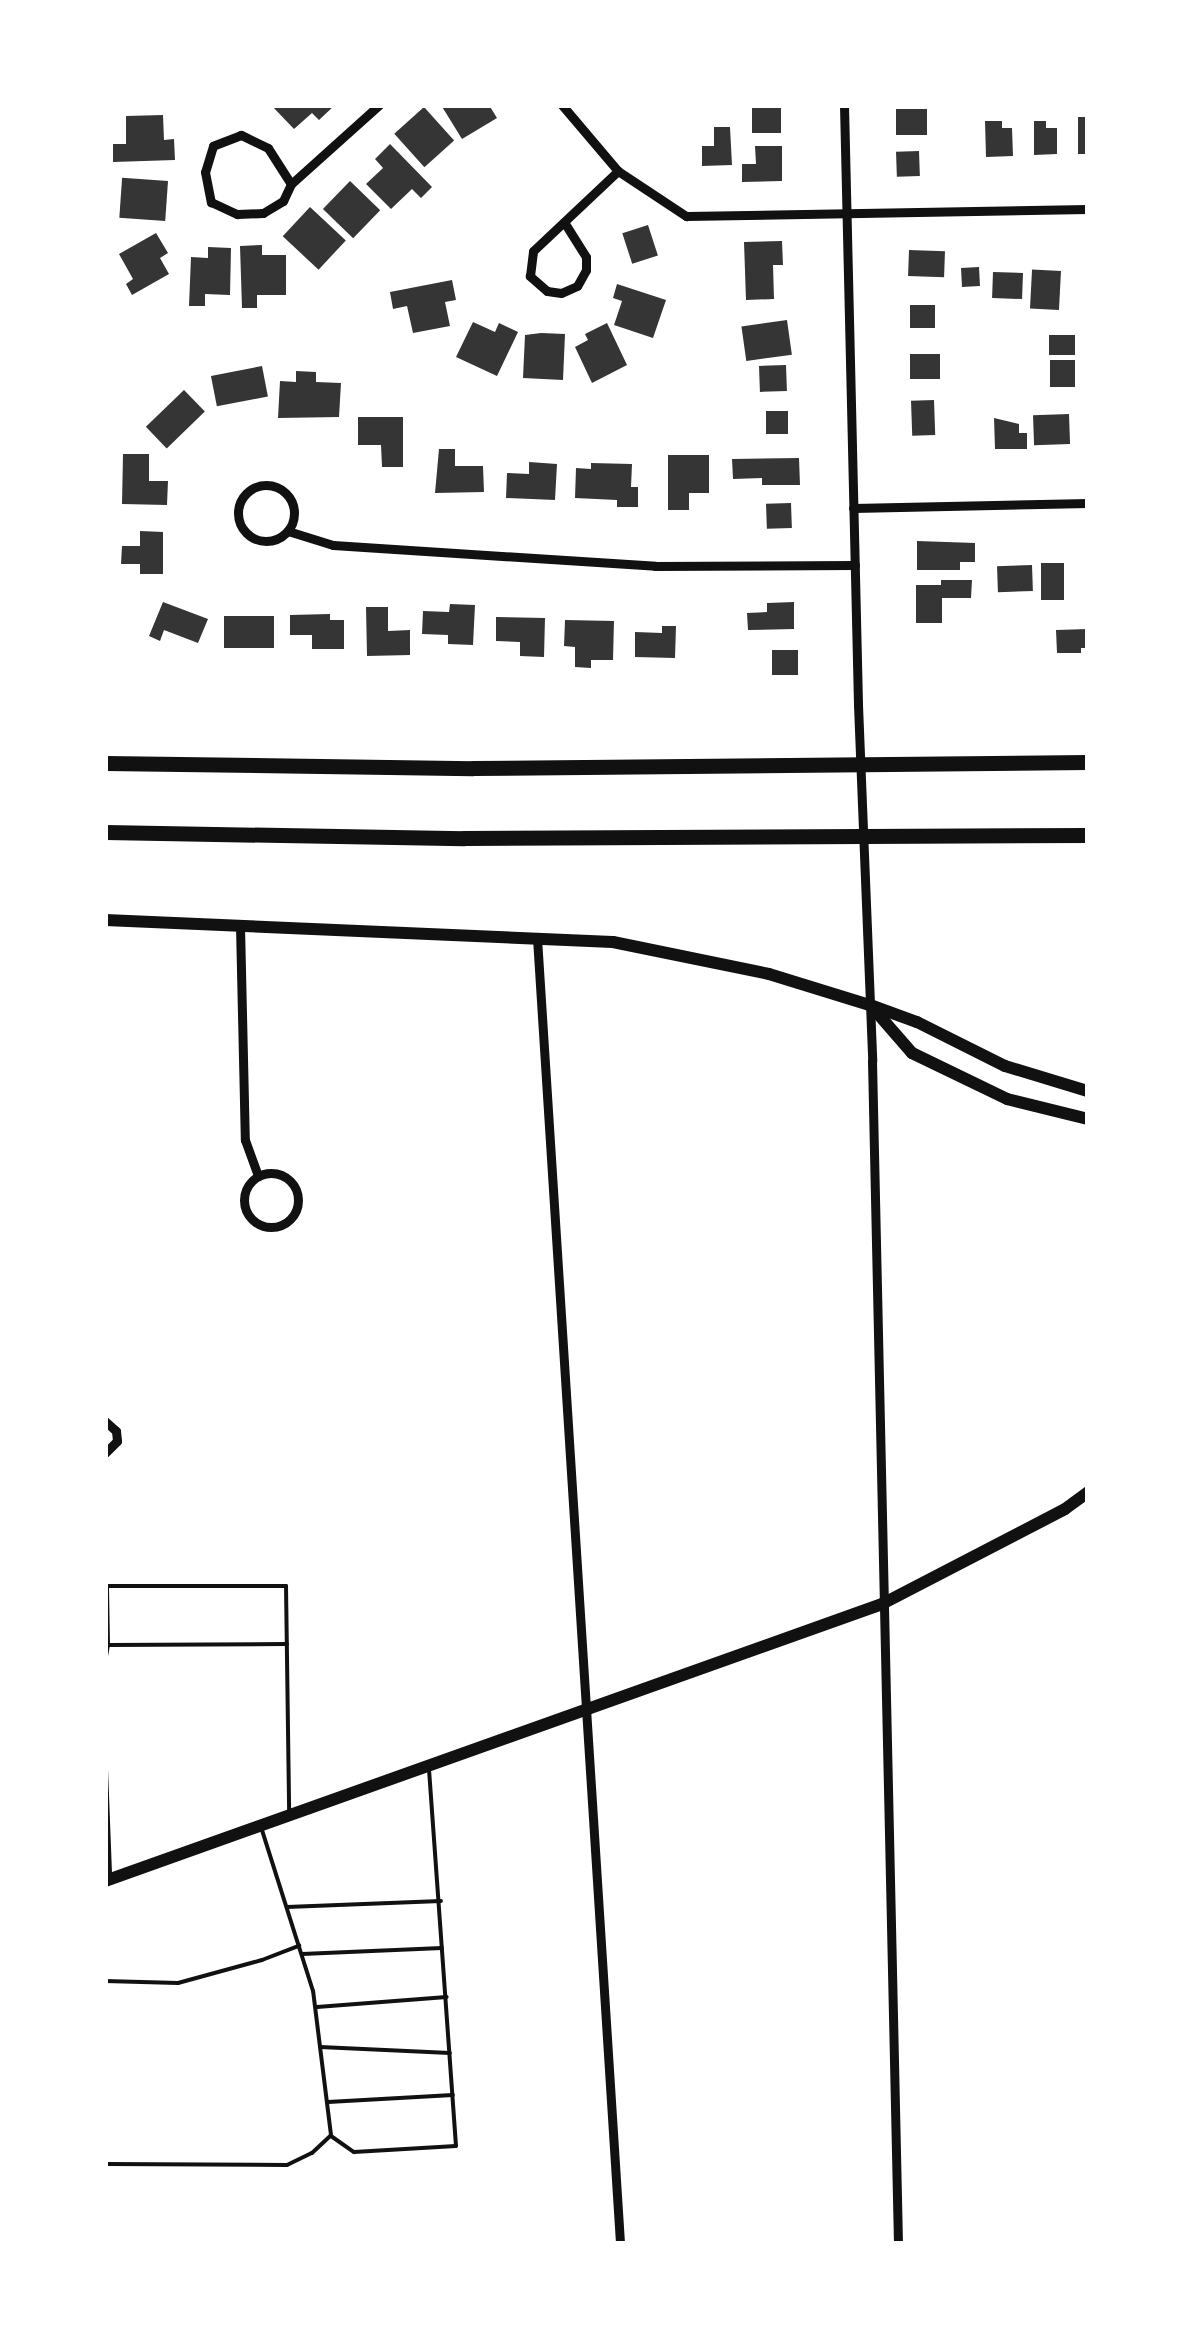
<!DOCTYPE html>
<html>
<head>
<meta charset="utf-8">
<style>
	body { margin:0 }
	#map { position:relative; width:1193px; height:2349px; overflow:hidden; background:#fff; font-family:"Golos Text",sans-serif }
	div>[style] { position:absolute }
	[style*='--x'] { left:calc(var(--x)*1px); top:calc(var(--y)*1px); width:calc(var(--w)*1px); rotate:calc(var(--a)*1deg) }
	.building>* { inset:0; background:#353535; transform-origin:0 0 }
	.service>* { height:4px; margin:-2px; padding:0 2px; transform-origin:2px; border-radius:2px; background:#111 }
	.minor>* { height:9px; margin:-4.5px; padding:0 4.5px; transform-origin:4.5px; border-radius:4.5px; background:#111 }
	.minor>.ring { margin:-4.5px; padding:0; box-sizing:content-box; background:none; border:9px solid #111; border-radius:50% }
	.secondary>* { height:12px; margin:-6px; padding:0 6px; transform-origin:6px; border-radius:6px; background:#111 }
	.motorway>* { height:15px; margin:-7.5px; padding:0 7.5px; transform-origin:7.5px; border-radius:7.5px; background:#111 }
	span { translate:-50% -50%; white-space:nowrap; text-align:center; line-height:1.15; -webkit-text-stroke:8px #fff; paint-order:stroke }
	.frame { position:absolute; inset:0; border:108px solid #fff; pointer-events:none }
</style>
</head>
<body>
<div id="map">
	<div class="building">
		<div style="clip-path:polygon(271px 105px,335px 105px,319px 120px,312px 113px,294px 129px)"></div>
		<div style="clip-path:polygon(441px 105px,489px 105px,497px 118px,462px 139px)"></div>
		<div style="left:752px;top:105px;width:29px;height:28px"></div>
		<div style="left:424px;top:107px;width:45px;height:40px;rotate:48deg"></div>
		<div style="left:927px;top:109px;width:26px;height:31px;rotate:90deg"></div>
		<div style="clip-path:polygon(163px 115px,164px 140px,174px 139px,175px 160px,113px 162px,113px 144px,126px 144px,126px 116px)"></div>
		<div style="left:1078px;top:117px;width:10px;height:37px"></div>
		<div style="clip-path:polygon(985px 121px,1002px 121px,1002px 128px,1012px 128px,1013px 156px,986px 157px)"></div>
		<div style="clip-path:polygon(1034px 121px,1046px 121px,1046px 128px,1057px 128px,1057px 154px,1034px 155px)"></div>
		<div style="clip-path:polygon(714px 127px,730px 127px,732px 165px,702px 166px,702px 146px,714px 146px)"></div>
		<div style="clip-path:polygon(390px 144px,432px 187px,421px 198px,412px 189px,391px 209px,366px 184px,383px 168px,375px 159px)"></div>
		<div style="clip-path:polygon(755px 146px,782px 146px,782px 181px,742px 182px,742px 164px,756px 164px)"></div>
		<div style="left:919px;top:151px;width:25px;height:23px;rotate:88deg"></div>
		<div style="left:168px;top:181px;width:40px;height:46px;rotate:94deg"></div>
		<div style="left:350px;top:181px;width:42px;height:39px;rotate:44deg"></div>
		<div style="left:310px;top:207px;width:49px;height:40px;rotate:43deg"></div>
		<div style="left:648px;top:225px;width:32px;height:27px;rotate:72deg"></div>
		<div style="clip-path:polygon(156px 233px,168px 253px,160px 258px,169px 274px,132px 295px,126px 284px,133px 279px,119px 254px)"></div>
		<div style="clip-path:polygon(782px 241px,783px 265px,773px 265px,774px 299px,746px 300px,744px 242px)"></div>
		<div style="clip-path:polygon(262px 245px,262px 255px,286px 255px,286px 295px,257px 295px,257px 308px,242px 308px,240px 246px)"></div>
		<div style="clip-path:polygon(208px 247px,231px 248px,230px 295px,205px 294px,205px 306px,189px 306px,191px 257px,208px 258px)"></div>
		<div style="left:909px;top:250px;width:36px;height:26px;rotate:2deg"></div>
		<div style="left:979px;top:267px;width:19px;height:18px;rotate:87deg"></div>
		<div style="left:1061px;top:271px;width:39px;height:29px;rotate:93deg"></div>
		<div style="left:993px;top:272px;width:30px;height:26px;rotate:2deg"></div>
		<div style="clip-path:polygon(452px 280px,456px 300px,445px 302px,450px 326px,413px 333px,407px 306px,393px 309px,390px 292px)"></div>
		<div style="clip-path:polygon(617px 284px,666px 300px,653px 338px,614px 325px,622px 301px,613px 298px)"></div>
		<div style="left:910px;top:305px;width:25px;height:23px"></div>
		<div style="left:787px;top:320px;width:35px;height:46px;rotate:82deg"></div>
		<div style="clip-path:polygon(473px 322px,495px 332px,499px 323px,518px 332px,497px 376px,456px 357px)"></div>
		<div style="clip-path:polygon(607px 323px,627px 365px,592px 383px,575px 347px,588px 340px,585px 334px)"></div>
		<div style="clip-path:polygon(541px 333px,565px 334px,563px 380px,523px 378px,525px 335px)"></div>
		<div style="left:1049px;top:335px;width:26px;height:20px"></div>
		<div style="left:910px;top:354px;width:30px;height:25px"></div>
		<div style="left:1075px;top:360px;width:27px;height:25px;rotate:90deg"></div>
		<div style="left:786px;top:365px;width:26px;height:27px;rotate:88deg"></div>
		<div style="left:262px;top:366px;width:31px;height:52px;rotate:79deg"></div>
		<div style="clip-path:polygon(296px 371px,316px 372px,316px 382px,341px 383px,339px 417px,278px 418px,280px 381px,296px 382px)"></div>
		<div style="left:184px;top:390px;width:30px;height:53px;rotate:46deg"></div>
		<div style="left:934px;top:400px;width:35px;height:23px;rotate:88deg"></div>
		<div style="left:766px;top:411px;width:22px;height:23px"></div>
		<div style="left:1069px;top:414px;width:30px;height:36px;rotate:88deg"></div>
		<div style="clip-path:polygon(358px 417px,403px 417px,403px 467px,382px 467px,381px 445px,358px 445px)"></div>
		<div style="clip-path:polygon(994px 418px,1019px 424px,1019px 433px,1027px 433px,1027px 449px,995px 449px)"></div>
		<div style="clip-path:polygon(439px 449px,455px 449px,455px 466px,483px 466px,484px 492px,435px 493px)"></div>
		<div style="clip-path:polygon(123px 454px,149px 454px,149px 481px,168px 481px,167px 505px,122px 504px)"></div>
		<div style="clip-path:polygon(668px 455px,709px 455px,709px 493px,689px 493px,689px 510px,668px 510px)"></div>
		<div style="clip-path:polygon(799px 458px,800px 485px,762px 485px,762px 478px,733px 479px,732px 459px)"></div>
		<div style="clip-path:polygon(529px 462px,557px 464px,555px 500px,506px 498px,507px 473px,529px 474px)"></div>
		<div style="clip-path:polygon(591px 463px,632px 464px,631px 487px,638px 487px,638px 507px,617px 507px,617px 500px,575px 498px,576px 468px,591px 469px)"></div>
		<div style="left:791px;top:503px;width:25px;height:25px;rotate:88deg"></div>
		<div style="clip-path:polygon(140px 531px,163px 532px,163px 574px,140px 574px,140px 564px,121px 564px,122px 546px,140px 546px)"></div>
		<div style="clip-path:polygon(917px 541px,975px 543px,975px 562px,960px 562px,960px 570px,917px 570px)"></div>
		<div style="left:1064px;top:563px;width:37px;height:23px;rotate:90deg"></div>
		<div style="left:1032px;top:565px;width:26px;height:35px;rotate:88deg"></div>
		<div style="clip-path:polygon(941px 580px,972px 580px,971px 598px,942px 598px,942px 623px,916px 623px,916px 585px,941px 585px)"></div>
		<div style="clip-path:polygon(163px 602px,208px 619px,198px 643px,164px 630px,160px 641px,149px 636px)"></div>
		<div style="clip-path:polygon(794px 602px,794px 629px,748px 630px,747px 613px,767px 612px,767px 603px)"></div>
		<div style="clip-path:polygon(450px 604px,475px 605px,473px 645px,448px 644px,448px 635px,422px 634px,423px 611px,449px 612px)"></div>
		<div style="clip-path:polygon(366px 607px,388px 607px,388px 631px,410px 630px,410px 655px,367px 656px)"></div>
		<div style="clip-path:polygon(330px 614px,330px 620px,344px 620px,344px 649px,312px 649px,312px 635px,290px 635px,290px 615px)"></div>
		<div style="left:274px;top:616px;width:32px;height:50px;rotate:90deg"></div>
		<div style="clip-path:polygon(496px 617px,545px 618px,544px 657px,520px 656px,520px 642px,496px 641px)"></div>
		<div style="clip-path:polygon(565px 620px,614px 621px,613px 660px,591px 660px,591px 668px,575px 667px,575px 647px,564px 646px)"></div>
		<div style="clip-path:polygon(662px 626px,676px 626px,675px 658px,635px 657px,635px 632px,662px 633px)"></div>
		<div style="clip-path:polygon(1088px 629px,1088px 648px,1081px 648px,1081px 653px,1057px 653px,1056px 630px)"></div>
		<div style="left:772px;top:650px;width:26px;height:25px"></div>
	</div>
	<div class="service">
		<div style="--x:287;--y:1644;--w:179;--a:179.7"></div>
		<div style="--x:108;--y:1645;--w:59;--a:-91"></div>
		<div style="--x:107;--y:1586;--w:179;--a:0"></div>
		<div style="--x:286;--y:1586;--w:225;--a:89.2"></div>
		<div style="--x:105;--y:1662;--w:17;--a:-80"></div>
		<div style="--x:105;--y:1743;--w:131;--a:87.8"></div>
		<div style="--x:287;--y:1907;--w:154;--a:-2.2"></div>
		<div style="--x:302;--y:1954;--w:140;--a:-2.5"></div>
		<div style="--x:105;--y:1981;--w:73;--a:1.6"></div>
		<div style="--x:178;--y:1983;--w:87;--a:-15.3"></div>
		<div style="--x:262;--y:1960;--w:40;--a:-21"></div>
		<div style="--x:317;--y:2007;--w:130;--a:-4.4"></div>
		<div style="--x:320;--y:2047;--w:130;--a:2.6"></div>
		<div style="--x:328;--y:2102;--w:125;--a:-3.2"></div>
		<div style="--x:331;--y:2136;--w:28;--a:35"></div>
		<div style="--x:354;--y:2152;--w:102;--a:-3.4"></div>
		<div style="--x:456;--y:2146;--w:375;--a:-94.1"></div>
		<div style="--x:105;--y:2164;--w:182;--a:0.3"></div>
		<div style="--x:287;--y:2165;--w:28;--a:-26"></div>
		<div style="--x:312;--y:2153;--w:26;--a:-43"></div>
		<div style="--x:331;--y:2135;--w:145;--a:-97.1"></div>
		<div style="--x:313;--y:1991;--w:169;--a:-107.6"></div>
	</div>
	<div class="minor">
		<div style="--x:562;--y:105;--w:87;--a:49.7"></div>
		<div style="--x:618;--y:171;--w:82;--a:33.5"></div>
		<div style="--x:686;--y:216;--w:402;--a:-1"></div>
		<div style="--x:844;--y:105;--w:600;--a:88.66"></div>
		<div style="--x:858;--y:705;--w:356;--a:87.7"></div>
		<div style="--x:872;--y:1061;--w:1183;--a:88.74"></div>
		<div style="--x:291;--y:184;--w:43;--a:-122.6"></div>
		<div style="--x:268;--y:148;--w:30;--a:-154"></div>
		<div style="--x:241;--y:135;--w:30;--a:159"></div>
		<div style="--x:213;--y:146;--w:27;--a:107"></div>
		<div style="--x:205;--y:172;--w:31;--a:79"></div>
		<div style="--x:211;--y:202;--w:29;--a:25"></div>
		<div style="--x:237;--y:214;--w:26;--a:-2"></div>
		<div style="--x:263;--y:213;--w:23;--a:-31"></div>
		<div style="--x:283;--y:201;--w:19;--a:-65"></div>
		<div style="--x:291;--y:184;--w:118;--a:-41.9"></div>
		<div style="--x:564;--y:222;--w:41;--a:57.8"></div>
		<div style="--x:586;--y:257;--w:13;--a:90"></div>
		<div style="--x:586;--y:270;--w:18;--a:119"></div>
		<div style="--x:577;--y:286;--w:17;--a:156"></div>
		<div style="--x:561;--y:293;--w:14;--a:-172"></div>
		<div style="--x:547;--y:291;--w:23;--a:-139"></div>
		<div style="--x:530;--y:276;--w:25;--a:-83"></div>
		<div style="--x:533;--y:251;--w:117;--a:-43.3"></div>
		<div class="ring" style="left:238px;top:485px;width:47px;height:47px"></div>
		<div style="--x:853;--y:508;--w:235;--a:-1.2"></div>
		<div style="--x:288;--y:531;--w:47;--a:17.3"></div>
		<div style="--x:333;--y:545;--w:323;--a:3.7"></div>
		<div style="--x:655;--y:566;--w:200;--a:-0.3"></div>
		<div style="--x:240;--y:926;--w:214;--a:88.7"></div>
		<div style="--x:245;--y:1140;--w:38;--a:70"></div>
		<div style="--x:537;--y:938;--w:1309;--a:86.36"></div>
		<div class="ring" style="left:244px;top:1173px;width:45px;height:45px"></div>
		<div style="--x:105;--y:1421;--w:15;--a:42"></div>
		<div style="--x:116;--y:1431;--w:10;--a:84"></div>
		<div style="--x:117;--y:1441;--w:17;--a:135"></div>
	</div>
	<div class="secondary">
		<div style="--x:105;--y:920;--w:508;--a:2.48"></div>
		<div style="--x:613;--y:942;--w:159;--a:11.6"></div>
		<div style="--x:769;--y:974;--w:106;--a:17.1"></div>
		<div style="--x:870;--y:1005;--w:50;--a:19.9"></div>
		<div style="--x:917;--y:1022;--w:98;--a:26.6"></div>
		<div style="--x:1005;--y:1066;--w:87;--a:16.8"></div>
		<div style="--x:872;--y:1007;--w:61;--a:49"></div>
		<div style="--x:912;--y:1053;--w:106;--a:25.8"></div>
		<div style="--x:1007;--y:1099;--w:83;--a:13.9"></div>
		<div style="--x:105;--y:1881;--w:825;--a:-19.62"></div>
		<div style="--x:882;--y:1604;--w:206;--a:-27.4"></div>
		<div style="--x:1065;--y:1509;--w:29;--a:-36"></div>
	</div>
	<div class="motorway">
		<div style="--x:105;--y:763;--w:368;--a:0.8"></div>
		<div style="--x:473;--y:768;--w:615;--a:-0.56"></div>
		<div style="--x:105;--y:832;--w:359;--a:1"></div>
		<div style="--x:464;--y:838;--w:624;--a:-0.28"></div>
	</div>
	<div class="frame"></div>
</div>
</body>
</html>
